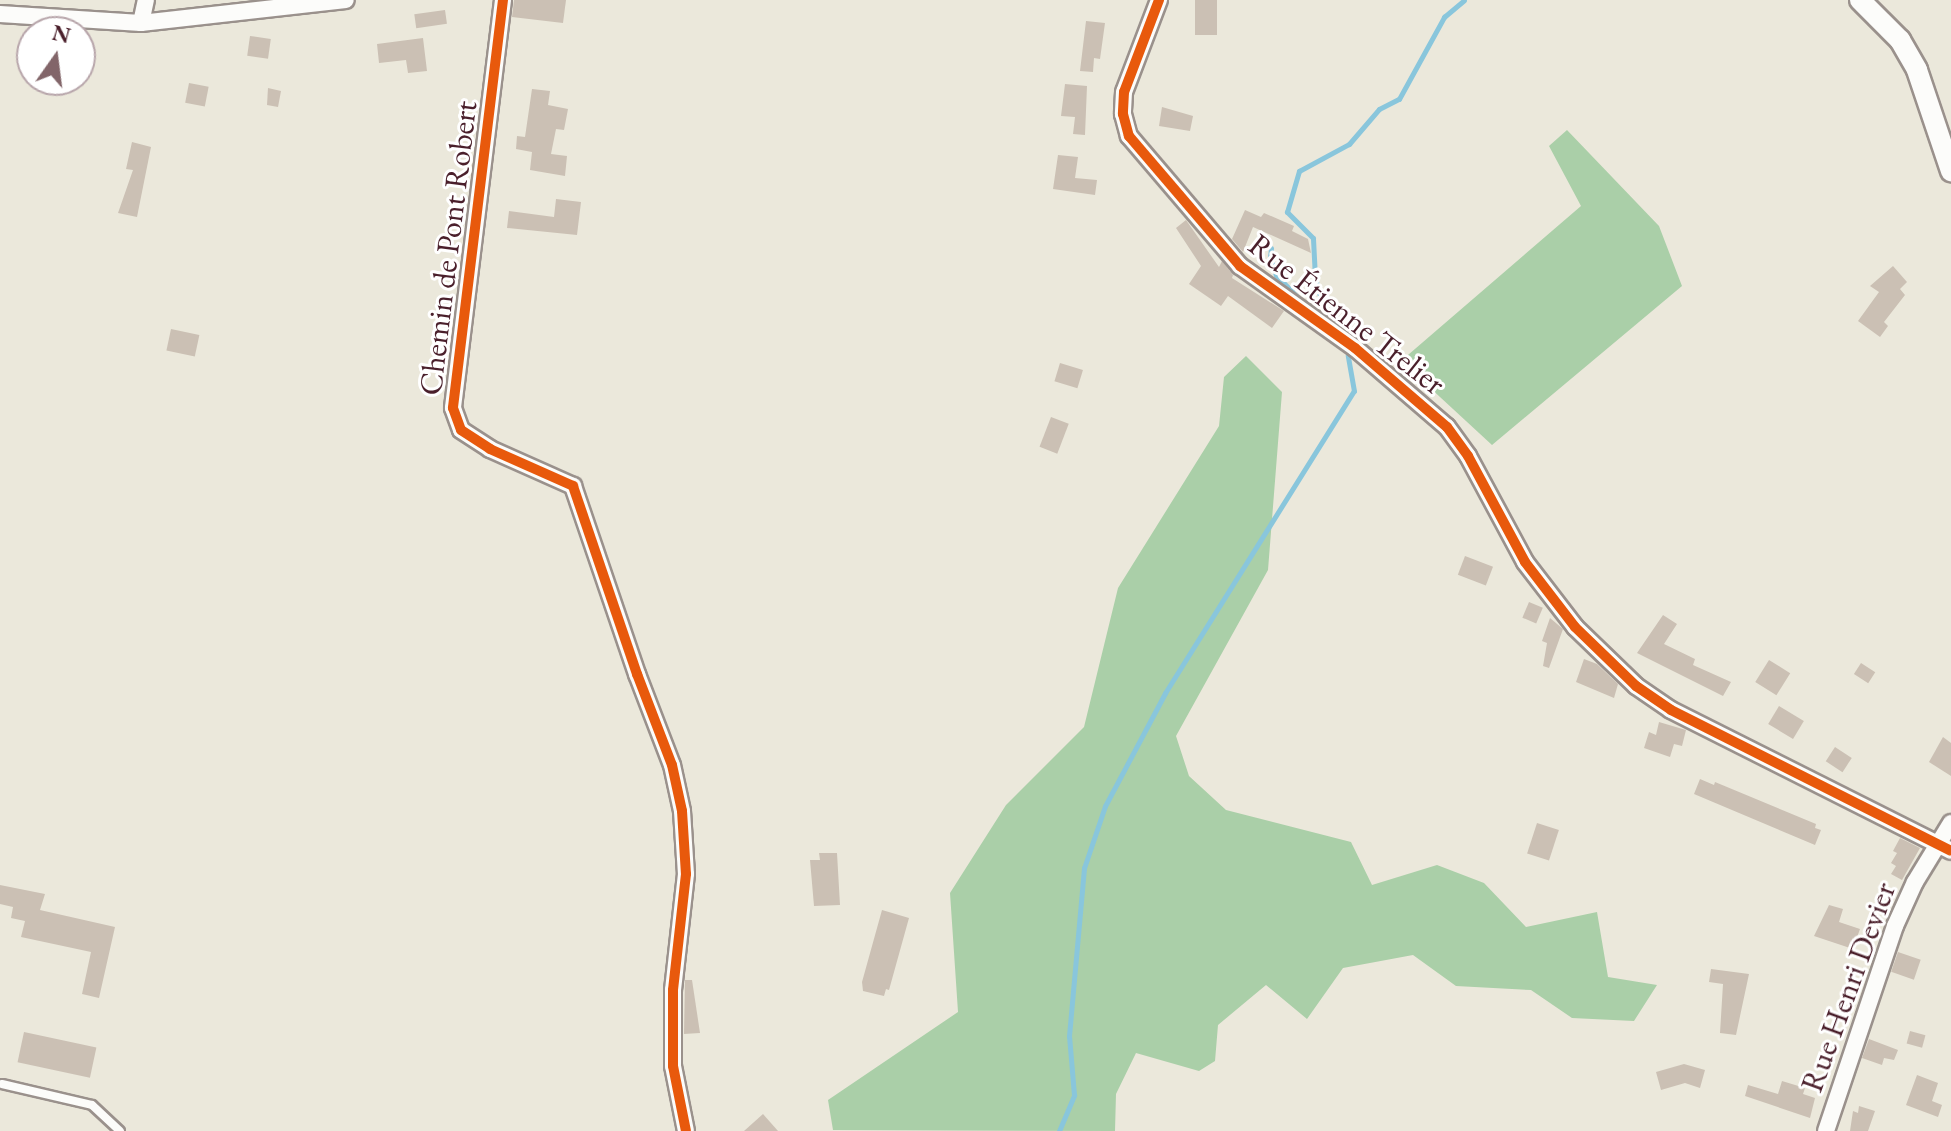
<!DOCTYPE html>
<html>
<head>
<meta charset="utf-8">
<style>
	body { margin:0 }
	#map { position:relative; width:1951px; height:1131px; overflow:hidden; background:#ebe8db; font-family:"EB Garamond",serif }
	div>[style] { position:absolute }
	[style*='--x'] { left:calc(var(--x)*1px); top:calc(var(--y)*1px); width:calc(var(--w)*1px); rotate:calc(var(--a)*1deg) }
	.forest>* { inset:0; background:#aacfa8 }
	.stream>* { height:5px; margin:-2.5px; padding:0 2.5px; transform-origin:2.5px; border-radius:2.5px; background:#89c6dc }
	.building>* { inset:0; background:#cbc0b4; transform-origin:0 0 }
	.roads { filter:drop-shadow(2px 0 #9a918c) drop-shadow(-2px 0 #9a918c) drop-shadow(0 2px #9a918c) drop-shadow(0 -2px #9a918c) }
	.service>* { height:8px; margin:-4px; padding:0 4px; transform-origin:4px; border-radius:4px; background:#fcfcfa }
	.minor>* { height:16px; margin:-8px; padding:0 8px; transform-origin:8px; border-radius:8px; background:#fcfcfa }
	.tertiary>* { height:20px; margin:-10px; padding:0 10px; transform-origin:10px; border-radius:10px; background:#fcfcfa }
	.cycleway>* { height:10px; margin:-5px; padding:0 5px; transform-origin:5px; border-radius:5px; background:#e8590c }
	span { translate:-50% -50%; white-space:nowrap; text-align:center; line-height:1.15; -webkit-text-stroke:6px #fff; paint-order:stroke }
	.street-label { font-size:32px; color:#4a1f2b }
	.north { position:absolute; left:16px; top:16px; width:80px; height:80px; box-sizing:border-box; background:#fff; border:2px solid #b7a5aa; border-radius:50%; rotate:14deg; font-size:22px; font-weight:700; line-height:32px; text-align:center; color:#4a1f2b }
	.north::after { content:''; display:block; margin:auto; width:28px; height:36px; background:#826569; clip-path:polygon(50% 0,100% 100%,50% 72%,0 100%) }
</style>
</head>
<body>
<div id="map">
	<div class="forest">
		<div style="clip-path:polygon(1567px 130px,1659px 226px,1682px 286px,1492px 445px,1401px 361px,1581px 206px,1549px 146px)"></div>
		<div style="clip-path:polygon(1246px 356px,1282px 392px,1268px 570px,1176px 736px,1189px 776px,1226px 810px,1351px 842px,1372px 885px,1437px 865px,1484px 883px,1526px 927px,1597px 912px,1608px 977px,1657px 985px,1634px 1021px,1572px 1018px,1531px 990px,1456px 986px,1413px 955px,1343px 968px,1307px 1019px,1266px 985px,1218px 1025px,1215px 1061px,1199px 1071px,1136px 1053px,1116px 1094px,1115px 1131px,833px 1130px,828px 1100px,958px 1012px,950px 893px,1006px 805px,1084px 727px,1118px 588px,1219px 426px,1224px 377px)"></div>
	</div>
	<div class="stream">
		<div style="--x:1271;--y:248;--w:9;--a:96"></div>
		<div style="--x:1270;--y:257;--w:19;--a:72"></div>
		<div style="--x:1276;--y:275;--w:30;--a:46"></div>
		<div style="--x:1336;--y:326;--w:24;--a:-123"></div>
		<div style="--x:1323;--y:306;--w:29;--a:-106"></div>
		<div style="--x:1315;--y:278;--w:40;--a:-92.9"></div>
		<div style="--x:1313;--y:238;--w:37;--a:-135"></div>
		<div style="--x:1287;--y:212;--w:43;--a:-73.7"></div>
		<div style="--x:1299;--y:171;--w:57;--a:-28.4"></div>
		<div style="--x:1349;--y:144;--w:46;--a:-49.4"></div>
		<div style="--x:1379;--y:109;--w:22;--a:-27"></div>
		<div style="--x:1399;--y:99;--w:94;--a:-61.2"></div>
		<div style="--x:1444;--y:17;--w:26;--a:-40"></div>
		<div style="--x:1059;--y:1131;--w:39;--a:-67"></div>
		<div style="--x:1074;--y:1095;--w:59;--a:-94.8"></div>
		<div style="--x:1069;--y:1036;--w:169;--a:-84.9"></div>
		<div style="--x:1084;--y:868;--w:65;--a:-71.3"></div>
		<div style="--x:1105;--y:806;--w:128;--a:-62"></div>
		<div style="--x:1165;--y:693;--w:356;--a:-58"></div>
		<div style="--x:1354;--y:391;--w:36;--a:-100"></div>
	</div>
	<div class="building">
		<div style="clip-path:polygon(514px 0,566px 0,563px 23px,512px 17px)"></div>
		<div style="left:1195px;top:0;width:22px;height:35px"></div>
		<div style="left:445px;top:10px;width:14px;height:31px;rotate:82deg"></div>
		<div style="clip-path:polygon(1086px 21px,1105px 23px,1100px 59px,1094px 58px,1093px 72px,1080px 71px)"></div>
		<div style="left:250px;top:36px;width:21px;height:20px;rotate:8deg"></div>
		<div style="clip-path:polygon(423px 38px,427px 71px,408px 73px,406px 60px,379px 63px,377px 44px)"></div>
		<div style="left:189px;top:83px;width:20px;height:20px;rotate:11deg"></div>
		<div style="clip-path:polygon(1065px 84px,1087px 86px,1085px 135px,1073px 134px,1075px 117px,1061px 116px)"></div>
		<div style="clip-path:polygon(268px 88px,281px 91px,278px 107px,267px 105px)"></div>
		<div style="clip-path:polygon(532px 89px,550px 91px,548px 105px,568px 109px,564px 130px,556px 129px,551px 154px,567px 156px,565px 176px,530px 170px,532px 152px,516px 149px,517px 136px,525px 137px)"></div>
		<div style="clip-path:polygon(1162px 107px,1193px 116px,1190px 131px,1159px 126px)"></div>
		<div style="clip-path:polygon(132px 142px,151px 147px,137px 217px,118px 213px,133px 170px,126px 169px)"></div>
		<div style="clip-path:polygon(1058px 155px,1078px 157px,1075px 178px,1097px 180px,1095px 195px,1053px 189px)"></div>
		<div style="clip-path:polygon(556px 199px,581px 202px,577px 235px,507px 228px,509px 211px,554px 217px)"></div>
		<div style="clip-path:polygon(1245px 210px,1261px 217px,1264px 213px,1294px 226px,1292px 231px,1308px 239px,1311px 253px,1253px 227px,1243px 252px,1232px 239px)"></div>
		<div style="clip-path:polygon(1186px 220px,1219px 267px,1222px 261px,1233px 275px,1232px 278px,1284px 311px,1272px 328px,1228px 296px,1221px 306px,1189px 284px,1201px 266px,1176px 228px)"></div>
		<div style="clip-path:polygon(1893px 266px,1907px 282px,1900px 289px,1905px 295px,1884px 322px,1888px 326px,1880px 337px,1858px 321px,1879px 292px,1870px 286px)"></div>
		<div style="left:171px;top:329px;width:29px;height:22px;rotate:12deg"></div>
		<div style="left:1060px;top:363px;width:24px;height:19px;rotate:17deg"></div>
		<div style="left:1051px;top:417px;width:19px;height:32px;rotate:21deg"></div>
		<div style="left:1465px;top:556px;width:30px;height:20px;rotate:21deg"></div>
		<div style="left:1529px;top:602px;width:15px;height:17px;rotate:23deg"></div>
		<div style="clip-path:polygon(1663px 615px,1677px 624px,1664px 644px,1695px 659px,1693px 665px,1731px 682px,1723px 696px,1637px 653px)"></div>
		<div style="clip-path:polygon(1550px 618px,1563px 629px,1549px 668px,1543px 666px,1547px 643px,1542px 641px)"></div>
		<div style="clip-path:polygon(1584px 659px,1597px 664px,1618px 684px,1614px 698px,1576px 682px)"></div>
		<div style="left:1769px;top:660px;width:25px;height:26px;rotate:32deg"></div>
		<div style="left:1861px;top:663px;width:17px;height:13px;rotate:33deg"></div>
		<div style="left:1779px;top:706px;width:29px;height:21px;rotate:31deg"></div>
		<div style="clip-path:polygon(1659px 722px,1686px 730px,1682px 746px,1674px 744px,1670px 757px,1644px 748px,1649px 732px,1656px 735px)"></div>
		<div style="clip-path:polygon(1943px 737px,1951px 743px,1951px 776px,1929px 762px)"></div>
		<div style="left:1835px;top:747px;width:20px;height:17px;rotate:33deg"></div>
		<div style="clip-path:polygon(1700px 779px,1714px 785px,1715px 782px,1816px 824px,1815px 828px,1821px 830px,1815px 845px,1694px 794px)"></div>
		<div style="left:1537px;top:823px;width:23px;height:32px;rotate:18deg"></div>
		<div style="clip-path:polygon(1900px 838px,1920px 848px,1902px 880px,1891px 874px,1896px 866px,1891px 863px,1897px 853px,1893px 851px)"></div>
		<div style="clip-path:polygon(819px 853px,837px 853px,840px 905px,814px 906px,810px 860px,820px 860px)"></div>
		<div style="clip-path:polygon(0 885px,45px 894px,40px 910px,115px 927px,99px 998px,82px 994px,91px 952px,21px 937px,25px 921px,11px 918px,13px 907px,0 904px)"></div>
		<div style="clip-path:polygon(1829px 905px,1843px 909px,1839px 922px,1860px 929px,1853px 949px,1814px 936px)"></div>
		<div style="clip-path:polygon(882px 910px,909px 918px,889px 990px,886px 989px,884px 996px,863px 991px,862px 982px)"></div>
		<div style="left:1898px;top:952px;width:24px;height:21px;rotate:19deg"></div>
		<div style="clip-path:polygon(1711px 969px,1749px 974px,1736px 1035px,1720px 1033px,1723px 984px,1709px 982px)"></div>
		<div style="clip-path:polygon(685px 980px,692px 980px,700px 1033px,684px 1034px)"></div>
		<div style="left:1910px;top:1031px;width:16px;height:13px;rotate:15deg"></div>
		<div style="left:24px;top:1032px;width:74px;height:31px;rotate:12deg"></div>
		<div style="clip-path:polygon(1869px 1039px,1898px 1050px,1894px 1060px,1884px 1058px,1882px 1065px,1862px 1058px)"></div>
		<div style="clip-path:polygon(1684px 1064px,1705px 1070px,1700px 1088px,1685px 1083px,1661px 1090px,1656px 1072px)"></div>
		<div style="clip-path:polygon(1917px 1075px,1938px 1083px,1932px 1101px,1942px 1105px,1938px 1117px,1906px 1105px)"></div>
		<div style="clip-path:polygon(1782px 1081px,1805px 1088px,1803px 1094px,1815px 1098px,1810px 1118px,1745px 1096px,1748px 1085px,1778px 1094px)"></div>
		<div style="clip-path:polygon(1859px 1106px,1875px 1111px,1868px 1131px,1850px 1131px,1853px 1111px,1858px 1113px)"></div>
		<div style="clip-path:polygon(763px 1114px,778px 1131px,744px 1131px)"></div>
	</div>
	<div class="roads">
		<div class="service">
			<div style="--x:2;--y:1084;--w:92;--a:13.1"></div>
			<div style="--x:92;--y:1105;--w:38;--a:43"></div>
		</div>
		<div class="minor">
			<div style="--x:503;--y:0;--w:411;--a:97"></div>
			<div style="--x:453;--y:408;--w:23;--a:70"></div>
			<div style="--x:461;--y:430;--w:35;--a:33"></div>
			<div style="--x:490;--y:449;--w:91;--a:24"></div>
			<div style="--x:573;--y:486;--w:199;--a:71.2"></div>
			<div style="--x:637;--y:674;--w:97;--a:69"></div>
			<div style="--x:672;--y:765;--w:47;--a:77.7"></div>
			<div style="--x:682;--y:811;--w:63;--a:86.4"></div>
			<div style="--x:686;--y:874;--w:117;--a:96.4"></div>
			<div style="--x:673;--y:990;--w:76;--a:90"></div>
			<div style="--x:673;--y:1066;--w:66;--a:78.7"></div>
			<div style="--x:1159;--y:0;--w:98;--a:110.8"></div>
			<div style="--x:1124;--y:92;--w:22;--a:93"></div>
			<div style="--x:1123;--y:114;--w:23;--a:75"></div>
			<div style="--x:1129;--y:136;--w:171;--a:49.5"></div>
			<div style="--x:1240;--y:266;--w:141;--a:35.5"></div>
			<div style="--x:1355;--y:348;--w:121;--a:40.7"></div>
			<div style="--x:1447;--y:427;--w:36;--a:54"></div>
			<div style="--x:1468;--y:456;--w:120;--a:61.7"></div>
			<div style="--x:1525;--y:562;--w:82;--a:52.4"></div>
			<div style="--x:1575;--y:627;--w:85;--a:44"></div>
			<div style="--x:1636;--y:686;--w:42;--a:34.4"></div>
			<div style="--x:1671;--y:710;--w:313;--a:26.7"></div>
			<div style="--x:0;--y:14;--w:141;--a:3.7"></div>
			<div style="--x:141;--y:23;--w:206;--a:-6.4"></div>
			<div style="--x:141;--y:23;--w:24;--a:-78"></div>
			<div style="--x:1826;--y:1131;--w:216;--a:-71.4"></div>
			<div style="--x:1895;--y:926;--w:48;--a:-65.6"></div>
			<div style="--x:1915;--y:882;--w:69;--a:-58.6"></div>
		</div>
		<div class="tertiary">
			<div style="--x:1860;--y:0;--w:57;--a:45"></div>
			<div style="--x:1900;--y:40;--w:34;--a:60"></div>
			<div style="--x:1917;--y:70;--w:107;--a:71.4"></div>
		</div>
	</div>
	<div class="cycleway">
		<div style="--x:503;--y:0;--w:411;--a:97"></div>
		<div style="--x:453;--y:408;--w:23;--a:70"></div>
		<div style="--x:461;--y:430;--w:35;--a:33"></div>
		<div style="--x:490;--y:449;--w:91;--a:24"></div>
		<div style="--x:573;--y:486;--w:199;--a:71.2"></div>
		<div style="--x:637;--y:674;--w:97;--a:69"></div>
		<div style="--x:672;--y:765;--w:47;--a:77.7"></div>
		<div style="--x:682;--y:811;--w:63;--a:86.4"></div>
		<div style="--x:686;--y:874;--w:117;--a:96.4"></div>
		<div style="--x:673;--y:990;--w:76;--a:90"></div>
		<div style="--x:673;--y:1066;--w:66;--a:78.7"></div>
		<div style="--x:1159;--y:0;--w:98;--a:110.8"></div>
		<div style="--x:1124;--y:92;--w:22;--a:93"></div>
		<div style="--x:1123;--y:114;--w:23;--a:75"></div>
		<div style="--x:1129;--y:136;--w:171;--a:49.5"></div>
		<div style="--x:1240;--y:266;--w:141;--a:35.5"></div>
		<div style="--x:1355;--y:348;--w:121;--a:40.7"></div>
		<div style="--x:1447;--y:427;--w:36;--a:54"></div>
		<div style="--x:1468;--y:456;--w:120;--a:61.7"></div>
		<div style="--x:1525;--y:562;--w:82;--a:52.4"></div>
		<div style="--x:1575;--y:627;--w:85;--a:44"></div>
		<div style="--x:1636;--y:686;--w:42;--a:34.4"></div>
		<div style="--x:1671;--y:710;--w:313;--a:26.7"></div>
	</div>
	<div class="street-label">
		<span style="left:448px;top:248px;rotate:-83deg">Chemin de Pont Robert</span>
		<span style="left:1347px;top:314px;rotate:38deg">Rue Étienne Trelier</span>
		<span style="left:1848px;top:987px;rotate:-70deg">Rue Henri Devier</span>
	</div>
	<div class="north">N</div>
</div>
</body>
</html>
